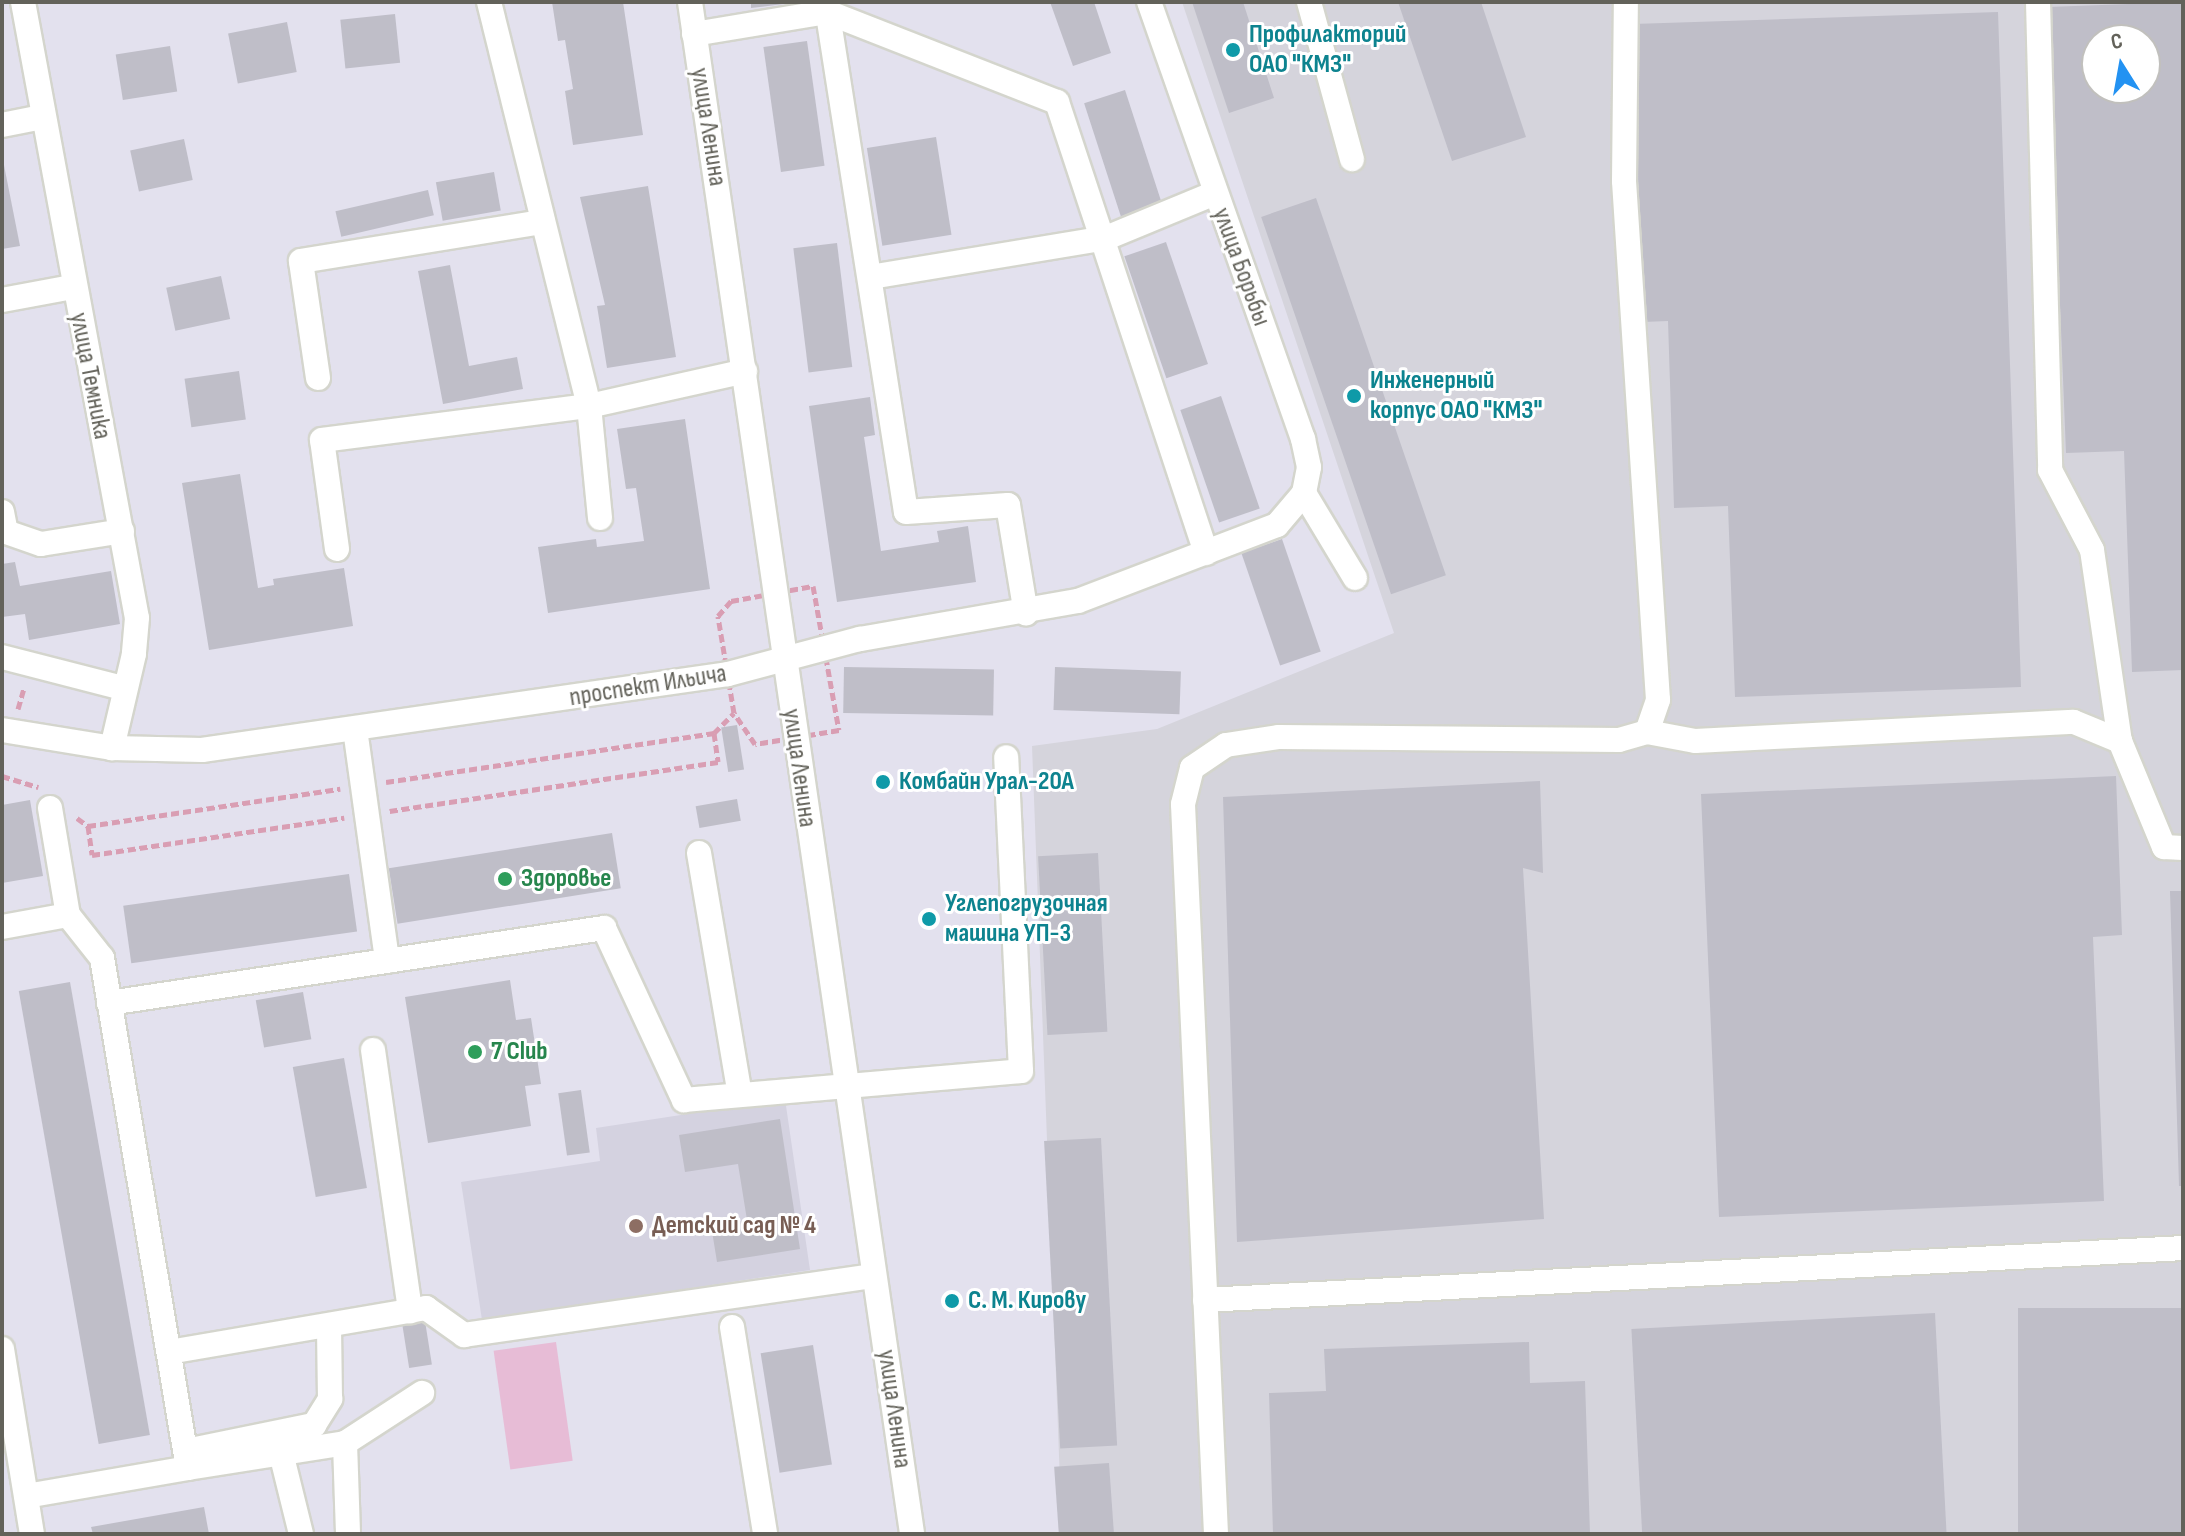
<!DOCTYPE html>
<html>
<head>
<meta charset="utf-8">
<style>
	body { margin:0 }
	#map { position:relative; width:2185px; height:1536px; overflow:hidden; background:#e3e1ee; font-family:"Sofia Sans Condensed",sans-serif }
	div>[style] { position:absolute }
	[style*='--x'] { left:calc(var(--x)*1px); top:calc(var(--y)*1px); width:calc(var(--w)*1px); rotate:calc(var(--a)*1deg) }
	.industrial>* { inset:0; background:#d5d4dc }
	.education>* { inset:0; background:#d4d2e0 }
	.green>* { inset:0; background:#e7bcd6; transform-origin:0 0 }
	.building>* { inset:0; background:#bfbec8; transform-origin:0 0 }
	.path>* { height:5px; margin-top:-2.5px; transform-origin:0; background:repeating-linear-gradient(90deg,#d99eb3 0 8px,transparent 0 12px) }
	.roads { filter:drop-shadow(2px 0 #d4d5cd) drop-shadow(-2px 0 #d4d5cd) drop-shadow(0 2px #d4d5cd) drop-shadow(0 -2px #d4d5cd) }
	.minor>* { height:24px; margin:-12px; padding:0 12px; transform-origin:12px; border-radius:12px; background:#fff }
	.dots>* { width:22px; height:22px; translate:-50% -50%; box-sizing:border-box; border:4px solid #fff; border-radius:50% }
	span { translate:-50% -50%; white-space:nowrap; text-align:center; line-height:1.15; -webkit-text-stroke:6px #fff; paint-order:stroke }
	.culture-label { font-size:26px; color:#0d838f; font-weight:700 }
	.left { translate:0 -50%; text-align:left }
	.street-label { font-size:26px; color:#63625a }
	.leisure-label { font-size:26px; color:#27864d; font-weight:700 }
	.education-label { font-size:26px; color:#785e54; font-weight:700 }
	.frame { position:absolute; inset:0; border:4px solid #63625a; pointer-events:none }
	.north { position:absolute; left:2081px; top:24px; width:80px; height:80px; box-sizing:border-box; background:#fff; border:2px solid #c1c0bd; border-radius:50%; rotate:349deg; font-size:22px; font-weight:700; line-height:32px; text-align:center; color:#63625a }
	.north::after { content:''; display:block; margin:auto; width:28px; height:36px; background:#2392f2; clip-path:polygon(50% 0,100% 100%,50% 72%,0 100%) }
</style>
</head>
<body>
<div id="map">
	<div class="industrial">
		<div style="clip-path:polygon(evenodd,1182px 2px,2183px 2px,2183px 1534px,1062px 1534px,1032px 746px,1157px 729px,1394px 633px,1182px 2px,2097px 40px,2145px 40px,2145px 88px,2097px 88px,2097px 40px)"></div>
	</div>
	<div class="education">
		<div style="clip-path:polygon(785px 1099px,810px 1270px,482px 1320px,461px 1182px,600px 1161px,596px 1128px)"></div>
	</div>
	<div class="green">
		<div style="left:556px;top:1342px;width:120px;height:63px;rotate:82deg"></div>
	</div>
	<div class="building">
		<div style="clip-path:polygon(552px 2px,623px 2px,643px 135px,573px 145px,565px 91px,573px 89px,565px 40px,558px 41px)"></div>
		<div style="clip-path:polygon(751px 2px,783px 2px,783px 4px,751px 8px)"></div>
		<div style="clip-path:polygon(1050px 2px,1094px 2px,1111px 53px,1073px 66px)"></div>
		<div style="clip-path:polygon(1192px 2px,1243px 2px,1274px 98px,1229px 113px)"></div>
		<div style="clip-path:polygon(1398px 2px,1481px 2px,1526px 137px,1452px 161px)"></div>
		<div style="clip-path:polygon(evenodd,2183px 2px,2183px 670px,2132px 672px,2124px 451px,2066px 453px,2048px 7px,2183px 2px,2097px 40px,2145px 40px,2145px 88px,2097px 88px,2097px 40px)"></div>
		<div style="clip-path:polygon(1998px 12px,2021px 687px,1735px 697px,1728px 506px,1674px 508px,1668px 321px,1643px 322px,1633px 24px)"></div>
		<div style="left:395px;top:14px;width:49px;height:55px;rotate:84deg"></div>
		<div style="left:287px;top:22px;width:51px;height:60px;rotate:79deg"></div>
		<div style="left:807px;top:41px;width:126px;height:44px;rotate:82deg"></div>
		<div style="left:170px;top:46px;width:46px;height:55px;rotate:81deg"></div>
		<div style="left:1125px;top:90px;width:122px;height:43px;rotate:72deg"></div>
		<div style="left:936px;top:137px;width:99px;height:70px;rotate:81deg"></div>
		<div style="left:184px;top:139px;width:42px;height:55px;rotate:78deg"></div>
		<div style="clip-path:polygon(2px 155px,20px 246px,2px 249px)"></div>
		<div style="left:494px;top:172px;width:39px;height:59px;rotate:80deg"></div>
		<div style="clip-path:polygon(648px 186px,676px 357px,607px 368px,597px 306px,605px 305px,580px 197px)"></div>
		<div style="left:428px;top:190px;width:26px;height:95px;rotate:77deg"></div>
		<div style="left:1316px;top:198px;width:399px;height:58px;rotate:71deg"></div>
		<div style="left:1166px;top:242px;width:129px;height:44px;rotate:71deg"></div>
		<div style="left:837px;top:243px;width:125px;height:44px;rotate:83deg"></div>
		<div style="clip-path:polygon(450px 265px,469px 366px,517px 357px,523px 389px,443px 404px,418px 271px)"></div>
		<div style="left:221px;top:276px;width:44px;height:56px;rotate:78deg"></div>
		<div style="left:239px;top:371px;width:49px;height:55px;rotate:82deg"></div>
		<div style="left:1221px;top:396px;width:119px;height:43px;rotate:71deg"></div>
		<div style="clip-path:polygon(870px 397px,875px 435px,864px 437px,881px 551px,939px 542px,937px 531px,968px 526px,976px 582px,837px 602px,809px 406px)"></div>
		<div style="clip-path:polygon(685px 419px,710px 589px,548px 613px,538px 547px,596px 539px,597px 547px,644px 541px,636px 488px,626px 489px,617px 429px)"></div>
		<div style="clip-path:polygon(240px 474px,258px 588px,274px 585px,273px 579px,344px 568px,353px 626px,209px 650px,182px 483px)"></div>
		<div style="left:1282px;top:539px;width:119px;height:43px;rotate:71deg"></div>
		<div style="clip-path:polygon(15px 562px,20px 586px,111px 571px,120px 624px,29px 640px,25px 614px,2px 617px,2px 564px)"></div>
		<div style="left:844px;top:667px;width:150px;height:46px;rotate:1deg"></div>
		<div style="left:1055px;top:667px;width:126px;height:43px;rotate:2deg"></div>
		<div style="left:737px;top:725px;width:45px;height:16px;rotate:81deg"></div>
		<div style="clip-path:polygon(2116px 776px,2122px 935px,2093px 937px,2104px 1201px,1719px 1217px,1701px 794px)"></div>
		<div style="clip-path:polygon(1540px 781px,1543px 873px,1523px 868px,1544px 1219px,1237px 1242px,1223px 797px)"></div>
		<div style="left:737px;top:799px;width:22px;height:42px;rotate:80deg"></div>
		<div style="clip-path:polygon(30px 800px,43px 876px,2px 883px,2px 805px)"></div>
		<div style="left:612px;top:833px;width:56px;height:226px;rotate:81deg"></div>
		<div style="left:1098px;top:853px;width:179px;height:60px;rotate:87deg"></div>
		<div style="left:349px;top:874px;width:58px;height:228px;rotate:82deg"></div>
		<div style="clip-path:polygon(2170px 891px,2183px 891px,2183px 1186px,2179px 1186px)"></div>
		<div style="clip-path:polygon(510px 980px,516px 1020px,531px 1018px,541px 1084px,525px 1086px,531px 1126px,428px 1143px,405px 997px)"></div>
		<div style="left:70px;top:982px;width:460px;height:52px;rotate:80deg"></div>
		<div style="left:303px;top:992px;width:48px;height:48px;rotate:80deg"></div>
		<div style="left:344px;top:1058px;width:132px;height:52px;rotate:80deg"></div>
		<div style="left:581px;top:1090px;width:63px;height:23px;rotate:82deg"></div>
		<div style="clip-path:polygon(780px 1119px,800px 1249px,717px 1262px,711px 1225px,747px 1220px,738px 1164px,685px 1172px,679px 1135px)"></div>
		<div style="left:1101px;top:1138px;width:308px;height:57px;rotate:87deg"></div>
		<div style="left:2183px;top:1308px;width:226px;height:165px;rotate:90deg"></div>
		<div style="left:1935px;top:1313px;width:221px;height:304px;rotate:87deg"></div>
		<div style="left:425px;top:1321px;width:44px;height:23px;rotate:81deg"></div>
		<div style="clip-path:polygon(1529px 1342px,1530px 1383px,1585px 1381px,1590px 1534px,1273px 1534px,1269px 1393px,1326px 1391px,1324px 1349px)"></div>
		<div style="left:813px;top:1345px;width:121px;height:53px;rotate:81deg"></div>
		<div style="left:1109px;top:1463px;width:71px;height:55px;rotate:86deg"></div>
		<div style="clip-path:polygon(204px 1507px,209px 1534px,93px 1534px,91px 1527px)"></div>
	</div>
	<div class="path">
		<div style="--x:813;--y:586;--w:146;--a:79.8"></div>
		<div style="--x:839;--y:730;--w:85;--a:170.5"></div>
		<div style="--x:755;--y:744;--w:37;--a:-124"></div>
		<div style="--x:734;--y:713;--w:98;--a:-99.4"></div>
		<div style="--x:718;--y:616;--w:20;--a:-49"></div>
		<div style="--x:731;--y:601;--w:83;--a:-10.4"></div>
		<div style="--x:18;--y:709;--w:22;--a:-74"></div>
		<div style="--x:714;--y:733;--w:28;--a:-45"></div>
		<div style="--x:2;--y:776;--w:38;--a:17"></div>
		<div style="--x:386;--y:782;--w:332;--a:-8.5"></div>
		<div style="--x:714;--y:733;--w:29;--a:82"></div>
		<div style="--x:718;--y:762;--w:332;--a:171.5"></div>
		<div style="--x:77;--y:818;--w:14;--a:36"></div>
		<div style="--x:88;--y:826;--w:29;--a:82"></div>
		<div style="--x:92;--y:855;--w:255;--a:-8.4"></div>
		<div style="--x:88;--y:826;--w:255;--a:-8.4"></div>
	</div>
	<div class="roads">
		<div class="minor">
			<div style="--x:23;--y:2;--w:626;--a:79.52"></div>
			<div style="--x:137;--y:618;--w:36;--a:95"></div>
			<div style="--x:134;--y:654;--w:97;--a:103.2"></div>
			<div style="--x:690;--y:2;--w:1548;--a:81.75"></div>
			<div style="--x:826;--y:2;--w:516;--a:81.09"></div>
			<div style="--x:906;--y:512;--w:102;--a:-3.9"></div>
			<div style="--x:1008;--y:505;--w:110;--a:80.6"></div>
			<div style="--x:1309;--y:2;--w:163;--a:74.7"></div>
			<div style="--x:2038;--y:2;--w:468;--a:88.5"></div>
			<div style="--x:2050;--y:470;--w:90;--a:62.3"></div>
			<div style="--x:2092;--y:550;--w:193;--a:81.7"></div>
			<div style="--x:694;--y:34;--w:135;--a:-9.4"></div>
			<div style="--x:827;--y:12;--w:247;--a:21.4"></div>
			<div style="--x:1057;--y:102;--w:475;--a:71.7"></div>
			<div style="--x:2;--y:125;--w:41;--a:-11.3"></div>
			<div style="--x:871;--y:277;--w:238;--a:-9.4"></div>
			<div style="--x:1106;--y:238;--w:118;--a:-22.4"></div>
			<div style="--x:2;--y:300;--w:71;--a:-10.5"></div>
			<div style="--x:318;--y:378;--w:118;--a:-98.3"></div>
			<div style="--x:301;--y:261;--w:245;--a:-9.2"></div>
			<div style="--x:1304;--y:493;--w:99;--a:59"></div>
			<div style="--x:2;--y:512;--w:20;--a:79"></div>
			<div style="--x:6;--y:532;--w:37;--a:19"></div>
			<div style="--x:41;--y:544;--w:82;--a:-9.1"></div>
			<div style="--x:600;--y:518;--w:113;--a:-95.6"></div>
			<div style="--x:589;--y:406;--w:160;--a:-12.6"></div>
			<div style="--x:337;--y:549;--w:110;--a:-97.8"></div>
			<div style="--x:322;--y:440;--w:269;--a:-7.3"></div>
			<div style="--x:589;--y:406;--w:416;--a:-103.9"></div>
			<div style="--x:2;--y:657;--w:125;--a:14.4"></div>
			<div style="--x:355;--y:729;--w:234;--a:82.1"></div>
			<div style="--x:2;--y:730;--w:111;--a:9.3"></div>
			<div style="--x:112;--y:748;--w:90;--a:1.3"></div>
			<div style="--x:202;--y:750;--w:531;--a:-8.22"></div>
			<div style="--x:728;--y:674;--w:137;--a:-14.9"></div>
			<div style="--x:860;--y:639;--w:221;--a:-9.9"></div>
			<div style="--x:1078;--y:601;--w:213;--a:-20.9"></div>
			<div style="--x:1277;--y:525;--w:42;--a:-49.8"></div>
			<div style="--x:1304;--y:493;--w:26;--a:-79"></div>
			<div style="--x:1309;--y:467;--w:29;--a:-102"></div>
			<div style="--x:1303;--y:439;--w:463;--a:-109.4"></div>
			<div style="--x:1647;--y:732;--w:49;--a:10.6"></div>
			<div style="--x:1695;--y:741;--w:379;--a:-2.9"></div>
			<div style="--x:2074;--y:722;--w:50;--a:22.4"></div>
			<div style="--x:2120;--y:741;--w:115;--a:67.5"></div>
			<div style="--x:2164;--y:847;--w:19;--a:3"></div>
			<div style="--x:50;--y:808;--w:109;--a:80.5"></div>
			<div style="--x:699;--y:853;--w:245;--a:80.4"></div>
			<div style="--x:2;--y:927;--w:67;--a:-10.3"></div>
			<div style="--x:68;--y:915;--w:55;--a:51.7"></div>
			<div style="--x:102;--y:958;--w:517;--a:80.43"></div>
			<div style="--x:188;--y:1468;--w:164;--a:170.2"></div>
			<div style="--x:109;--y:1003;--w:501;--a:-8.62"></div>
			<div style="--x:604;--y:928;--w:190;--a:65.1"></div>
			<div style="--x:684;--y:1100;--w:338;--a:-4.9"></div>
			<div style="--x:1021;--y:1071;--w:314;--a:-92.7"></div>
			<div style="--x:373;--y:1050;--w:264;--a:81.9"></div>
			<div style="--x:1205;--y:1300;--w:979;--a:-3.04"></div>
			<div style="--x:732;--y:1327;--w:210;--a:80.9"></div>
			<div style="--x:2;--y:1349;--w:187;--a:80.8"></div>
			<div style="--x:169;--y:1352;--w:261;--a:-9.7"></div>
			<div style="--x:426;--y:1308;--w:47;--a:35.4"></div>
			<div style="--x:464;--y:1335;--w:414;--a:-8.2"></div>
			<div style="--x:345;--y:1443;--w:91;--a:88.1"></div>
			<div style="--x:186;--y:1451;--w:131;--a:-11.5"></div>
			<div style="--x:314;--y:1425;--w:31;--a:-58"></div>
			<div style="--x:330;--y:1399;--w:72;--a:-90.8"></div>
			<div style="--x:281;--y:1453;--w:83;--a:76.1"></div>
			<div style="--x:188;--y:1468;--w:159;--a:-9"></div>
			<div style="--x:345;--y:1443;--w:92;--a:-33"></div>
			<div style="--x:1216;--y:1534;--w:731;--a:-92.59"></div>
			<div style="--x:1183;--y:804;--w:37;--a:-76"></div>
			<div style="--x:1192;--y:768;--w:41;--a:-34.1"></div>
			<div style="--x:1226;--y:745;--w:54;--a:-8.6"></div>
			<div style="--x:1279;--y:737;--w:340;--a:0.5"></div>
			<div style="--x:1619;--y:740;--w:29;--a:-16"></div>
			<div style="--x:1647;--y:732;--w:34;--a:-71"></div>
			<div style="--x:1658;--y:700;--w:520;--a:-93.75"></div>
			<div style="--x:1624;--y:181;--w:179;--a:-89.4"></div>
		</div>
	</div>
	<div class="dots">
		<div style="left:1233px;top:50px;background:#0f9aa8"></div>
		<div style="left:1354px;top:396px;background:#0f9aa8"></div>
		<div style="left:883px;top:782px;background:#0f9aa8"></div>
		<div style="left:505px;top:879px;background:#2e9e5b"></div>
		<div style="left:929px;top:919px;background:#0f9aa8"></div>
		<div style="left:475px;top:1052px;background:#2e9e5b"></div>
		<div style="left:636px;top:1226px;background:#8d6e63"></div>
		<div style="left:952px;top:1301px;background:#0f9aa8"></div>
	</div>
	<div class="culture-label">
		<span class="left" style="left:1249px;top:50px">Профилакторий<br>ОАО "КМЗ"</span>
		<span class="left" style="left:1370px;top:396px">Инженерный<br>корпус ОАО "КМЗ"</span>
		<span class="left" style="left:899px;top:782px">Комбайн Урал-20А</span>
		<span class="left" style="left:945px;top:919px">Углепогрузочная<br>машина УП-3</span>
		<span class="left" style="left:968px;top:1301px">С. М. Кирову</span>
	</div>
	<div class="street-label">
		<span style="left:708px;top:127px;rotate:81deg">улица Ленина</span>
		<span style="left:1241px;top:267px;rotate:70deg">улица Борьбы</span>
		<span style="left:90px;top:376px;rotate:79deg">улица Темника</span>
		<span style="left:648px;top:686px;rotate:-9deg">проспект Ильича</span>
		<span style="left:799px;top:768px;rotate:82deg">улица Ленина</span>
		<span style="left:894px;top:1409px;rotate:82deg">улица Ленина</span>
	</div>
	<div class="leisure-label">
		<span class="left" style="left:521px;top:879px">Здоровье</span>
		<span class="left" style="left:491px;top:1052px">7 Club</span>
	</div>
	<div class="education-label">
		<span class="left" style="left:652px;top:1226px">Детский сад № 4</span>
	</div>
	<div class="frame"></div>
	<div class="north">С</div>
</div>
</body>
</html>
